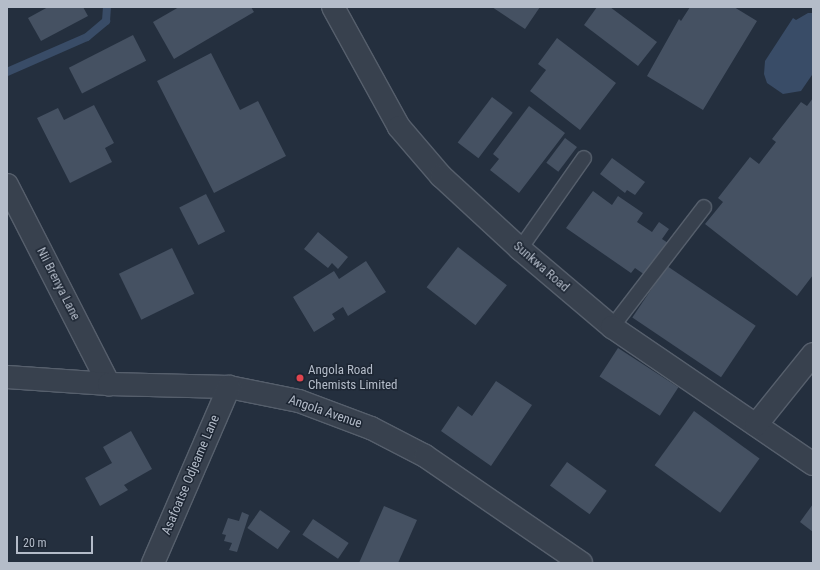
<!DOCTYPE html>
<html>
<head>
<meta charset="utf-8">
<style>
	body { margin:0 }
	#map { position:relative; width:820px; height:570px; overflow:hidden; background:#242f3e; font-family:"Roboto Condensed",sans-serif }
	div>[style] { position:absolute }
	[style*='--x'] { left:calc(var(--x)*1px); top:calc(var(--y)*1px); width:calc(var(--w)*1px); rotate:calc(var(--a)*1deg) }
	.water>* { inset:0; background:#394c67 }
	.stream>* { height:8px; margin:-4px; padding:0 4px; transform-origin:4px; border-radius:4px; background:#394c67 }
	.building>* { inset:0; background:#455162; transform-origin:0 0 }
	.roads { filter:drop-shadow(1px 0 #565f6c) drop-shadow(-1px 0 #565f6c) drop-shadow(0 1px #565f6c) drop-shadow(0 -1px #565f6c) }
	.lane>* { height:14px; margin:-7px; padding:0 7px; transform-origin:7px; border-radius:7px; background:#38414e }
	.street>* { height:22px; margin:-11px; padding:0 11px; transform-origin:11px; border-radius:11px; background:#38414e }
	.dots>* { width:11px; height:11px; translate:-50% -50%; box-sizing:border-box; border:2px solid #1d2633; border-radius:50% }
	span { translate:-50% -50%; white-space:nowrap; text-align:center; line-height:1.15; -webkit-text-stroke:3px #1d2633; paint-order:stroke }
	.street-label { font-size:13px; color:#b4bcc9 }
	.poi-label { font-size:13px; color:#b4bcc9 }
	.left { translate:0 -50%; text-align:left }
	.frame { position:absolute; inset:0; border:8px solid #b4bcc9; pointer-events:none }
	.scale { position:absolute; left:16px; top:536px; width:77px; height:18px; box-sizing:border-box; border:2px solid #b4bcc9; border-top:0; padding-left:5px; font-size:12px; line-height:14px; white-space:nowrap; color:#b4bcc9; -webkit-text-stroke:3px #1d2633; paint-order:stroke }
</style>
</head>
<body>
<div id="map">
	<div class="water">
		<div style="clip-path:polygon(808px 13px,813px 13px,812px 75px,801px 91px,783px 94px,767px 83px,764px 74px,765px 61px,793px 18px,796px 20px)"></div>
	</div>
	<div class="stream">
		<div style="--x:7;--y:72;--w:87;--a:-23.6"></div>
		<div style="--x:87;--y:37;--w:25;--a:-40"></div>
		<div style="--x:106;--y:21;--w:14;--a:-86"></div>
	</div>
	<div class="building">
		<div style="clip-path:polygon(48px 7px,83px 7px,88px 16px,41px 41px,28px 18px)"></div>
		<div style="clip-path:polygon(179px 7px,251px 7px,254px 12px,174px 59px,153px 22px)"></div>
		<div style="clip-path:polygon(492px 7px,540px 7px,525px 29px)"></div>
		<div style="clip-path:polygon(597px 7px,610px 7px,657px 42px,638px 66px,584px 25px)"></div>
		<div style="clip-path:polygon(690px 7px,734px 7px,757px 21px,703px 110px,647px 76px,679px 19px,681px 21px)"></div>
		<div style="left:133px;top:35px;width:29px;height:72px;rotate:63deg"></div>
		<div style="clip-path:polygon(557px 38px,616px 83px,580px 130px,530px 91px,546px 70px,538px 64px)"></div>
		<div style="clip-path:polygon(211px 53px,240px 110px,258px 101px,286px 156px,214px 193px,157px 81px)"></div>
		<div style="left:492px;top:97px;width:26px;height:57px;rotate:37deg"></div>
		<div style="clip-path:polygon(813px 98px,813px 275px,797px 296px,705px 224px,723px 202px,718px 198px,750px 157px,759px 164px,776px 142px,772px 139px,801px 102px,807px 106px)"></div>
		<div style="clip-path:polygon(94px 105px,114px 143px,105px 148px,112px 162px,70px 183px,37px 118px,58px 108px,64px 120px)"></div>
		<div style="clip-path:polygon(529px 106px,565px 133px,519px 193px,490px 170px,499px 159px,493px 154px)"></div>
		<div style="left:565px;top:138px;width:15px;height:31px;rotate:37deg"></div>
		<div style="clip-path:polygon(612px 158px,645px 182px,635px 195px,627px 190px,625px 193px,600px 174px)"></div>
		<div style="clip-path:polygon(593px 191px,612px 205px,618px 196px,643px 213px,637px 222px,652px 232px,659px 222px,669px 229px,662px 239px,668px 243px,645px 275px,635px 268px,631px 273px,566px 228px)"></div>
		<div style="left:206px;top:194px;width:42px;height:30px;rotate:63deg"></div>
		<div style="clip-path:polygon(318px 232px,348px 257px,338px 269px,332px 263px,328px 268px,304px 249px)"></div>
		<div style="left:458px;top:247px;width:62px;height:51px;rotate:38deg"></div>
		<div style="left:172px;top:248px;width:51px;height:59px;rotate:64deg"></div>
		<div style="clip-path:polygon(366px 261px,386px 292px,348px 316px,343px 307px,332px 314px,335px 319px,314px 332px,293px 297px,334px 271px,339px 279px)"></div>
		<div style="left:667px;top:266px;width:107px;height:62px;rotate:34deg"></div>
		<div style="left:618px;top:348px;width:72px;height:34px;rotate:33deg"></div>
		<div style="clip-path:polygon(496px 381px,532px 405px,491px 466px,441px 431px,458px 406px,472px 416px)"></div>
		<div style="left:694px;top:411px;width:81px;height:67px;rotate:36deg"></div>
		<div style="clip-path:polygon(131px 431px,152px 469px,124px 485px,128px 490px,100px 506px,85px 478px,112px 463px,103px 447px)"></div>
		<div style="left:567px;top:462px;width:49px;height:29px;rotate:36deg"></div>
		<div style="clip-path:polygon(813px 504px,813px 532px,800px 522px)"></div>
		<div style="clip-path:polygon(384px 506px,417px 520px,398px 563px,359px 563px)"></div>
		<div style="left:260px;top:510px;width:37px;height:22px;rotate:35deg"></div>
		<div style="clip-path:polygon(242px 512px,249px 515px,237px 552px,229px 550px,232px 543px,224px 541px,226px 535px,222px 534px,228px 518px,239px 521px)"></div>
		<div style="left:313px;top:519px;width:43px;height:19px;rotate:34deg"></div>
	</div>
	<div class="roads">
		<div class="lane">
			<div style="--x:520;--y:249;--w:111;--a:-54.9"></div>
			<div style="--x:612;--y:327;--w:151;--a:-52.5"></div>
		</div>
		<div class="street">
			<div style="--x:333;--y:7;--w:137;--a:61.2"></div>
			<div style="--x:399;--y:127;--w:65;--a:49.4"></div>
			<div style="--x:441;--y:176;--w:108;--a:42.7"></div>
			<div style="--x:520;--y:249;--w:121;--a:40.3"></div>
			<div style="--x:612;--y:327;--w:243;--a:34.3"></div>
			<div style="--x:7;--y:185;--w:224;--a:62.9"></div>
			<div style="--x:7;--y:377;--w:102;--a:3.9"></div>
			<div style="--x:109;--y:384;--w:120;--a:1.4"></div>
			<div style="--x:229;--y:387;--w:71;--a:11.3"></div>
			<div style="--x:299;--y:401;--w:77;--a:20.6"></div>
			<div style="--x:371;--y:428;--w:61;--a:27.4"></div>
			<div style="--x:425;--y:456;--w:189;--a:34.4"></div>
			<div style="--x:756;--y:425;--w:91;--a:-51.2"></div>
			<div style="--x:153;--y:563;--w:192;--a:-66.6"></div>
		</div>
	</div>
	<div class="dots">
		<div style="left:300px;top:378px;background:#e0444e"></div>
	</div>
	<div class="street-label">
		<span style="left:541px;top:267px;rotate:41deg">Sunkwa Road</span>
		<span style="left:58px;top:284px;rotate:63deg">Nii Brenya Lane</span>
		<span style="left:325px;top:412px;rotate:19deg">Angola Avenue</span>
		<span style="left:191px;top:475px;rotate:-67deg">Asafoatse Odjeame Lane</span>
	</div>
	<div class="poi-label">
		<span class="left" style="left:308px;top:378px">Angola Road<br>Chemists Limited</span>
	</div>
	<div class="frame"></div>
	<div class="scale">20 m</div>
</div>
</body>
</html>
